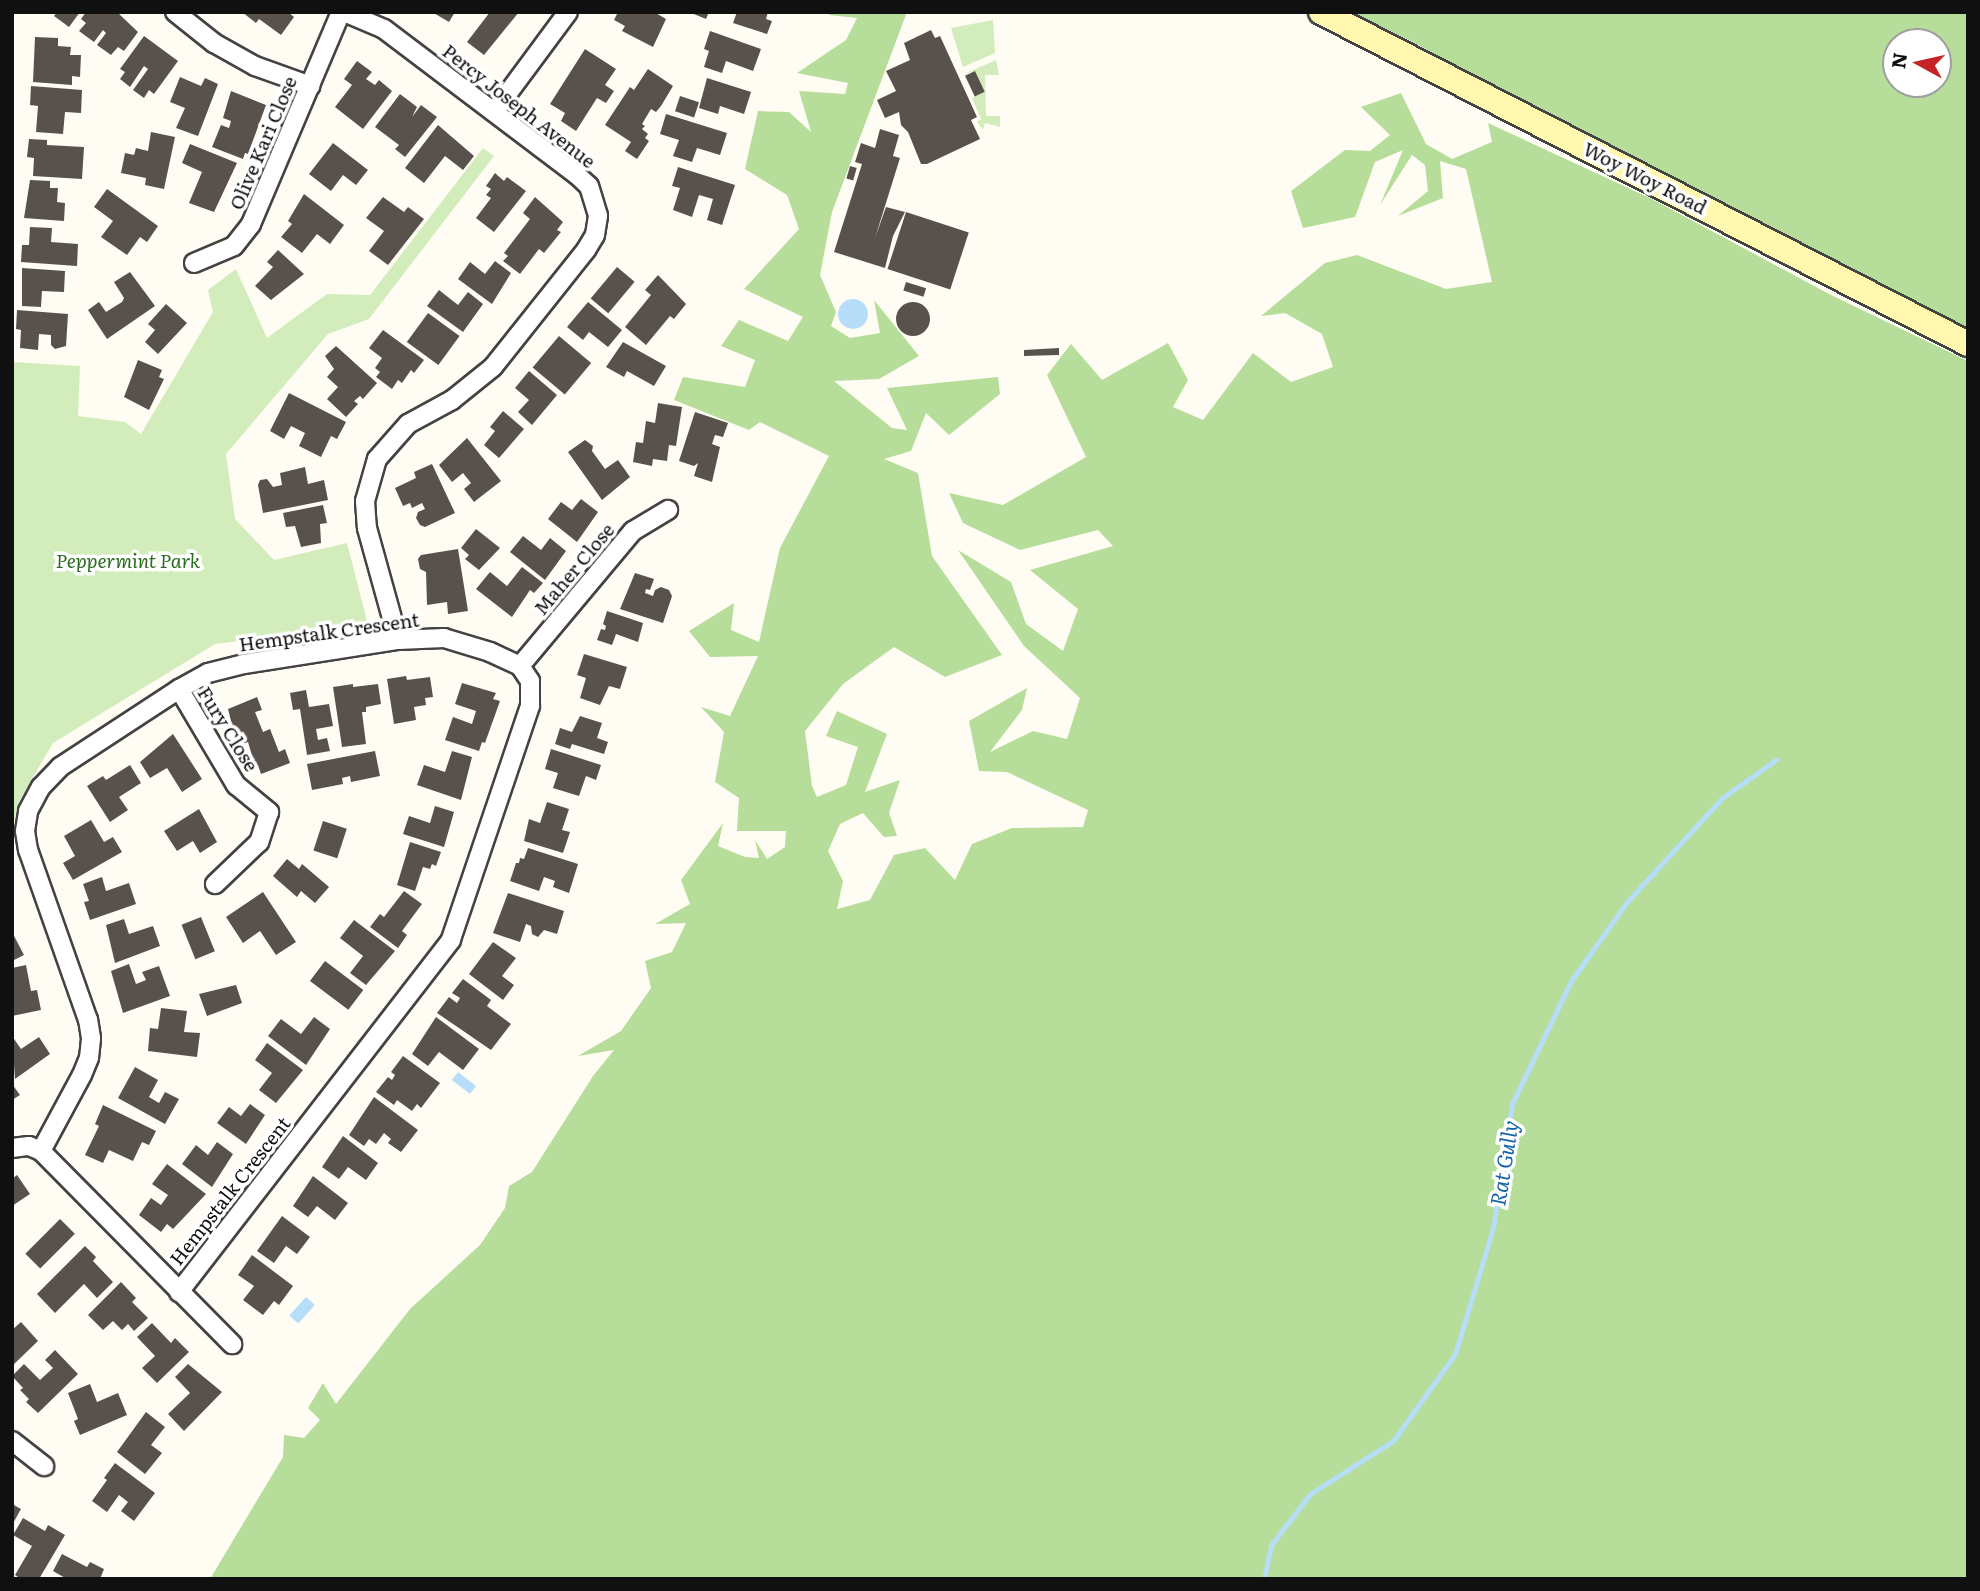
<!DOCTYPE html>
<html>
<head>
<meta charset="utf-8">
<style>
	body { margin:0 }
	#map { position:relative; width:1980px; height:1591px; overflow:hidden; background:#fffdf3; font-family:Literata,serif }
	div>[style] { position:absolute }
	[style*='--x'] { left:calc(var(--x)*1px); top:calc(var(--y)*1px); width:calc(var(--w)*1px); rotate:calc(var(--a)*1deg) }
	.green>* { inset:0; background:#d3ecbb }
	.forest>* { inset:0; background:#b6dd9a }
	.water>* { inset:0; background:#b6def8; transform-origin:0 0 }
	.round { border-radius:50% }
	.stream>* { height:5px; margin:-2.5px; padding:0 2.5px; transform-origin:2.5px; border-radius:2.5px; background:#b6def8 }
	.building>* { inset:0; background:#59524c; transform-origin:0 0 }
	.roads { filter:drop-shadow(2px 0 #434343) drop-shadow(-2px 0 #434343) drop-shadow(0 2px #434343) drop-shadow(0 -2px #434343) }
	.minor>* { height:18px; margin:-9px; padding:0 9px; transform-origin:9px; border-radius:9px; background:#fff }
	.secondary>* { height:24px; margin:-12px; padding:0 12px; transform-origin:12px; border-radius:12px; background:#fff8ae }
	span { translate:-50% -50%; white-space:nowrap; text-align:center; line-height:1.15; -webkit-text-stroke:7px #fff; paint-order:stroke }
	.street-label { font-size:19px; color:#101010 }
	.park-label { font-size:19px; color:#2b6b1d; font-style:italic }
	.water-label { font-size:21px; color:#1463a7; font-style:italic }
	.frame { position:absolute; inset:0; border:14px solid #101010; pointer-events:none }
	.north { position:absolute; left:1882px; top:28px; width:70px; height:70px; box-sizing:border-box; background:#fff; border:2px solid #9f9f9f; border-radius:50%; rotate:278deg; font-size:19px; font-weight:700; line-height:28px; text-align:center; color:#101010 }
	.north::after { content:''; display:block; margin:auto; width:24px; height:32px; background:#c62326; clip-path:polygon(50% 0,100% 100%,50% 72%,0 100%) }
</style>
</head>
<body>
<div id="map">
	<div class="green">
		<div style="clip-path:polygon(993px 20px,995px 53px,963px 67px,951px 28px)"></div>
		<div style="clip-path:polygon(996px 60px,999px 75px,985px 75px,986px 116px,1000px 116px,1000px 127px,985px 123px,983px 130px,977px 122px,981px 119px,972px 98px,984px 91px,975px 71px,964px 74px)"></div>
		<div style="clip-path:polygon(483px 148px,494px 156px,369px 319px,328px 334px,226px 454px,235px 519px,274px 560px,347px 543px,368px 625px,215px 644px,53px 743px,19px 801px,12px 829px,12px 362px,80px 366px,78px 416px,125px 422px,141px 434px,213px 312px,208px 290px,236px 269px,267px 338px,327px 294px,370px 295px)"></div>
	</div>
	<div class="forest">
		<div style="clip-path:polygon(830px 12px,907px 12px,832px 212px,820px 275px,836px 312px,831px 326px,850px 338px,880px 333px,874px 300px,919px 356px,879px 379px,834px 381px,892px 428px,907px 430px,887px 388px,998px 377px,1000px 394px,949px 435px,926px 413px,911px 451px,884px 459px,918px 473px,932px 556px,1002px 655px,945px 677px,894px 647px,843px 684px,805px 731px,812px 786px,817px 797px,846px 785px,858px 747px,826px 736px,837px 711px,887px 734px,865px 792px,900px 780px,889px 813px,897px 836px,884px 837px,863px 813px,840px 824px,828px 851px,843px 881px,837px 909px,870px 900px,894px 855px,925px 848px,955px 880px,972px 844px,1012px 828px,1083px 827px,1088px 810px,1007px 772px,979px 771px,969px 721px,1027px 688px,1022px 710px,990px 752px,1033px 731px,1067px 739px,1080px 698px,1024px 646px,958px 550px,1011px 582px,1026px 624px,1063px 651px,1078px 609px,1030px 570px,1113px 546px,1098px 530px,1020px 550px,963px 523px,949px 493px,1003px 505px,1086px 457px,1047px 375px,1071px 344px,1102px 380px,1168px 343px,1188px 380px,1173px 407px,1203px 420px,1253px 353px,1291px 382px,1333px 367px,1322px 334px,1285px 313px,1261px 316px,1325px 263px,1357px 255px,1446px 289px,1492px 282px,1466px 169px,1440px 161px,1443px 198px,1398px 216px,1428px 191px,1425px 165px,1412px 155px,1380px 205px,1403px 150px,1375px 162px,1355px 217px,1303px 228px,1291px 191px,1345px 150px,1370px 151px,1390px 135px,1361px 107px,1401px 93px,1426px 144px,1452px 159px,1492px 142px,1488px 123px,1652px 199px,1831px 295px,1968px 361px,1968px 1579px,210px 1579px,283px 1457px,284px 1435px,304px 1438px,320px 1420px,308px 1408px,323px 1383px,336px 1404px,410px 1309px,480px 1245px,505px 1208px,509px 1186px,532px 1172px,593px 1076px,614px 1050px,578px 1056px,621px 1031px,651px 988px,645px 961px,672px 952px,686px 923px,655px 924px,690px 904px,681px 880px,723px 823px,718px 846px,745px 857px,759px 858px,755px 840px,767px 859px,785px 847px,786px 831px,737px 831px,739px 798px,715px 782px,724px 732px,701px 707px,730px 716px,758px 656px,710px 657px,689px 631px,734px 603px,731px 630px,759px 642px,780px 548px,829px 456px,760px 422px,749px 430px,674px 400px,683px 377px,745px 387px,755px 360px,721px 346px,739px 320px,788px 341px,803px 317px,744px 289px,799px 229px,787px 195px,745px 169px,758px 111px,789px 112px,811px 132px,799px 91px,845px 94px,848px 83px,797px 73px,846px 40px,857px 18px,829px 15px)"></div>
		<div style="clip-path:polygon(evenodd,1350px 12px,1968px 12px,1968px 328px,1717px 202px,1586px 132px,1528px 106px,1411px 41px,1350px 12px,1896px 42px,1938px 42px,1938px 84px,1896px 84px,1896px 42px)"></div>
	</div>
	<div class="water">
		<div class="round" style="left:838px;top:299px;width:30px;height:30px"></div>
		<div style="left:458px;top:1072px;width:23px;height:10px;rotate:38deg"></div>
		<div style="left:306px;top:1297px;width:12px;height:25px;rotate:42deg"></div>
	</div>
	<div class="stream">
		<div style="--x:1264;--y:1579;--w:35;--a:-78"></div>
		<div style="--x:1271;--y:1545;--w:64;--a:-52.6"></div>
		<div style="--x:1310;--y:1494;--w:98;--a:-32.6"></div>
		<div style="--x:1393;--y:1441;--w:107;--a:-54.5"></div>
		<div style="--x:1455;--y:1354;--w:132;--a:-73.2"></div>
		<div style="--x:1493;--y:1228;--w:125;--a:-81.3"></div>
		<div style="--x:1512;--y:1104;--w:136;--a:-64.4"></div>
		<div style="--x:1571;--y:981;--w:97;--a:-54.7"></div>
		<div style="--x:1627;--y:902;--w:141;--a:-47.6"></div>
		<div style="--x:1722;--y:798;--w:67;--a:-35.3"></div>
	</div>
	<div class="building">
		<div style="clip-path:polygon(57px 12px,80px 12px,69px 27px,54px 16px)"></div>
		<div style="clip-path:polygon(86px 12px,117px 12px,138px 32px,124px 51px,118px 47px,111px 55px,97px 45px,106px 33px,103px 30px,94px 42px,79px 31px,86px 23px,81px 19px)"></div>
		<div style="clip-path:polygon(242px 12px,288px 12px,294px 17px,281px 35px,259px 19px,256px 23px)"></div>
		<div style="clip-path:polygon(432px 12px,455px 12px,449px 22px)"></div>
		<div style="clip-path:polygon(490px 12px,519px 12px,484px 55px,467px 42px)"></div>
		<div style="clip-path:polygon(618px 12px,654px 12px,666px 19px,653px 47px,622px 31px,625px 26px,614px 20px)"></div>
		<div style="clip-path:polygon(689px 12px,709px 12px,706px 19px)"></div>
		<div style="clip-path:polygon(737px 12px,768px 12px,766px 19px,772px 21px,767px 34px,733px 23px)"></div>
		<div style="clip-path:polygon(931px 30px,935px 38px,940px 36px,977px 117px,971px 120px,980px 139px,927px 164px,921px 164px,908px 132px,901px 125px,899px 112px,885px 118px,877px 100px,896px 91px,886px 71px,910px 60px,904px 43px)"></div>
		<div style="clip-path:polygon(710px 31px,761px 49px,753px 71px,726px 61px,722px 73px,704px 67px,709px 51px,704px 49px)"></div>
		<div style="clip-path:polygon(144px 36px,178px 61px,154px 94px,149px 90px,144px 98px,133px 90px,148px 69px,144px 66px,130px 87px,120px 79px,125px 72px,120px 69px)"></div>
		<div style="clip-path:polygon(35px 37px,58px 38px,58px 46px,71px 47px,70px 55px,81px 55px,80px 77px,72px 76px,72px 85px,33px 82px)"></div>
		<div style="clip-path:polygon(585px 49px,616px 69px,605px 85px,614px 91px,606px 103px,597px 98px,576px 131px,561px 121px,565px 113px,550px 104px)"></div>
		<div style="clip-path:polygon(357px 61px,372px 72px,366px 79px,375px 85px,379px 80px,392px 91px,363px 129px,335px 107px,352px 85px,344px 79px)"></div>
		<div style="clip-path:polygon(648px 69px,673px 86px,661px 106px,656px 112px,651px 109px,642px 124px,645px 126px,642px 129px,648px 134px,645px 138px,649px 141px,637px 159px,625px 151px,631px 142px,605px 125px,630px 87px,634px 90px)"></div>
		<div style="left:975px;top:71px;width:23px;height:11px;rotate:65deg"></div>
		<div style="clip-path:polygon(180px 77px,201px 86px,205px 78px,218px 84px,198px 136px,176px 128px,185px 108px,170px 102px)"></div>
		<div style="clip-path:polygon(707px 78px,751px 92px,744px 114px,720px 106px,718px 114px,699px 108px)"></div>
		<div style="clip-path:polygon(31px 86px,82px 90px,81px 113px,65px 112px,63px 134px,36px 132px,38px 106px,30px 105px)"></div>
		<div style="clip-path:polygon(231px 91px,266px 105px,248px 154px,245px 153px,243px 159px,212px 147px,221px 125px,229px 128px,231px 121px,223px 118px)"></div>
		<div style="clip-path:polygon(400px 94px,417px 107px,412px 117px,421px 105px,437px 117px,405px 157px,395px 149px,399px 145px,375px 127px)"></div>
		<div style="left:680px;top:96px;width:20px;height:16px;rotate:18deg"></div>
		<div style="clip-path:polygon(666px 114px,727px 133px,720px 155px,697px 148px,692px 162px,673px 156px,679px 140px,660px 134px)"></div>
		<div style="clip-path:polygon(438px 125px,474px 156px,463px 170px,445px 156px,424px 183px,405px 168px)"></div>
		<div style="clip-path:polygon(880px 129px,899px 135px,893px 156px,900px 158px,875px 238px,886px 207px,905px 212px,893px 236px,885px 268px,834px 252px,862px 164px,855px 162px,861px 143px,875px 148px)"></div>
		<div style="clip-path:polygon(151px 132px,175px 137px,164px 189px,145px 185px,146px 178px,121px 173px,125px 153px,134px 155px,136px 148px,148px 151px)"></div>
		<div style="clip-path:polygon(29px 139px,47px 140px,47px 145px,84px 147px,82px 179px,33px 176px,34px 158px,27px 157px)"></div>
		<div style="clip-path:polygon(333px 143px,368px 170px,356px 185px,343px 175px,331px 191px,309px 174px)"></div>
		<div style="clip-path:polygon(190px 144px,237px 163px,214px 212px,189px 203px,202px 172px,182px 163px)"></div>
		<div style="left:850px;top:166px;width:7px;height:13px;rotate:16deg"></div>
		<div style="clip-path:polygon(678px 167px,735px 185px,722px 225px,707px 220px,713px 199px,699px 195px,692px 217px,673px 210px,680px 188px,672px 186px)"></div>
		<div style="clip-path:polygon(495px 173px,504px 181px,507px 177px,526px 191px,494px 232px,476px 218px,491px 198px,486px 195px,491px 189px,486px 186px)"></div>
		<div style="clip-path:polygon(30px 180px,50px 181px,50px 188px,58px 188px,57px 202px,65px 203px,64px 221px,24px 218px)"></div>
		<div style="clip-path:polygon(107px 189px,158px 226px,147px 242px,140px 237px,127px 255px,101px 237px,113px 221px,94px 207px)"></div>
		<div style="clip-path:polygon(304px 194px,344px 225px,330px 244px,317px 234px,302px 253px,281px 237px,292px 224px,288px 221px)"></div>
		<div style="clip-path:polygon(383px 197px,404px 212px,408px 207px,424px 219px,388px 265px,369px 251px,384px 231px,366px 218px)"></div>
		<div style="clip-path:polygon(535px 197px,563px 222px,557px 230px,561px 232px,544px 253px,539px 249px,520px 274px,503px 261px,508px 256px,504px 253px,530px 219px,523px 213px)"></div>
		<div style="left:906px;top:212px;width:66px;height:60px;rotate:18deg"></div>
		<div style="clip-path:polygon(30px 227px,52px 228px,51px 242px,78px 244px,77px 266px,21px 262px,22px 245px,29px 245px)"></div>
		<div style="clip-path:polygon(278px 250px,304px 274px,271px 300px,255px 286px,273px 267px,267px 262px)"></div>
		<div style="clip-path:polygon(495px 261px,511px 273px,492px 304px,458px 279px,470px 262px,485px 274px)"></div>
		<div style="left:617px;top:267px;width:23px;height:41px;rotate:40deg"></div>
		<div style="clip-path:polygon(22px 268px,65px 271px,64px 292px,42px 291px,41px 307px,22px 306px)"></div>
		<div style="clip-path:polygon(130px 272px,155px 306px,107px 339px,88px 310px,99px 302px,106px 312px,122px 302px,124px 298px,114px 282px)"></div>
		<div style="clip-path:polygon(658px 275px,686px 304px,674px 319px,670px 316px,646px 345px,625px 327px,651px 295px,645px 290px)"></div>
		<div style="left:906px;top:282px;width:21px;height:9px;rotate:17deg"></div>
		<div style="clip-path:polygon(439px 290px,458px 305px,468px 292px,483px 304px,463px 332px,427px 306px)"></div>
		<div class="round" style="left:896px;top:302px;width:34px;height:34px"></div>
		<div style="clip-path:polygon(588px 302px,622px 330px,608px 347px,589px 332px,583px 340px,567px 327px)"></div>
		<div style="clip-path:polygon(166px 304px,187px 323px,158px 354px,145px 342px,155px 330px,148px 324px)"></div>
		<div style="clip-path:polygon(17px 310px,68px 314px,66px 346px,55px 349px,51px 345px,51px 335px,39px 334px,38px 350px,20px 348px,21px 330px,16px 329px)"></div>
		<div style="left:428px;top:313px;width:39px;height:36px;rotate:36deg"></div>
		<div style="clip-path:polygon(383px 330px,424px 360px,414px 373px,411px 370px,402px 383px,398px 380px,392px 389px,376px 377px,380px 372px,375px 368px,382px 358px,369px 348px)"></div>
		<div style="left:559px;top:336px;width:42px;height:41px;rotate:40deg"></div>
		<div style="clip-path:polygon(623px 342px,666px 366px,654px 386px,627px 371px,624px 377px,606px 367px)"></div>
		<div style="clip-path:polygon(336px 346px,377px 383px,363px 399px,360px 396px,354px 401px,358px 404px,346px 417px,327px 399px,338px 387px,327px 377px,334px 369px,325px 356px)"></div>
		<div style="clip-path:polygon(1059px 348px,1059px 355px,1024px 356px,1024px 350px)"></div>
		<div style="clip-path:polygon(138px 360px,162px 370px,159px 377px,164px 379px,149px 410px,124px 397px)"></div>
		<div style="clip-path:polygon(529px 371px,557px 395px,532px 425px,518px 412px,529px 400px,515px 388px)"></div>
		<div style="clip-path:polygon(289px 393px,346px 422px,337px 439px,331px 436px,321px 457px,299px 446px,305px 433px,291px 426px,284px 439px,270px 431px)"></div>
		<div style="clip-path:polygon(658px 403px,682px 407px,676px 446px,669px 445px,667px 461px,653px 459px,652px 466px,633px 462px,636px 442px,643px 443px,646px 421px,655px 423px)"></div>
		<div style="clip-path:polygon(503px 411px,524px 429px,499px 458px,484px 445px,495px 431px,490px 427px)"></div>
		<div style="clip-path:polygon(695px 412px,728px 423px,723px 437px,715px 435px,712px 444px,720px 447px,712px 482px,694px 476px,698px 463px,694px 466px,679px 461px)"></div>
		<div style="clip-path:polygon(467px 438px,501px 481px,474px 502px,464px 489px,471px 483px,463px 473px,452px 482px,439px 465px)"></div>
		<div style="clip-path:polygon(585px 440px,593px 446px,592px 451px,605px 469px,618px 460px,630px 477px,602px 500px,568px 452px)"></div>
		<div style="clip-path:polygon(432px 464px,455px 513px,425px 527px,420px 525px,416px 518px,418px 512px,425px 509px,422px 503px,412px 508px,410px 503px,403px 506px,395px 488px,416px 478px,414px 472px)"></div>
		<div style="clip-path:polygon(305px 467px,308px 484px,324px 480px,328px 500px,263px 513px,258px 485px,260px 480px,267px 479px,273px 487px,282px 485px,280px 473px)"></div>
		<div style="clip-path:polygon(581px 499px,598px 512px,577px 542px,548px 519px,561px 502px,572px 510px)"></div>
		<div style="clip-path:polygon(323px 505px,327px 523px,320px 524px,321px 543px,301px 547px,295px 526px,286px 527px,283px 513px)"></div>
		<div style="clip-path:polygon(476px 529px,500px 548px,479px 570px,465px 559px,469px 555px,461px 548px)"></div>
		<div style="clip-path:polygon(523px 536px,541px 550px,550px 538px,566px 551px,545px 580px,510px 552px)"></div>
		<div style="clip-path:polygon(458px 549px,468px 611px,448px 614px,447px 602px,427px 605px,426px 572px,420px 569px,418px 559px,421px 555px)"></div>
		<div style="clip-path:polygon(522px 567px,543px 583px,534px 593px,530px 590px,512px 617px,476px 589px,490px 572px,507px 586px)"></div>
		<div style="clip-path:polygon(635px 573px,654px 579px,650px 590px,646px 589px,645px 593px,653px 596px,655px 590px,661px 587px,669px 590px,672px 596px,663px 623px,620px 609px)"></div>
		<div style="clip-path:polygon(607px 611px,643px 623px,638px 642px,616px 634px,612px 645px,597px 640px,601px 629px,605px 630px,606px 626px,603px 624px)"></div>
		<div style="clip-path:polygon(584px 654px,627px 667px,620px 689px,609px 686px,600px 705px,580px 698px,586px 678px,577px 675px)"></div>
		<div style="clip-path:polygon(406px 676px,407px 680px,430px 677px,433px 697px,425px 698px,426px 705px,414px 707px,416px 720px,394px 724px,387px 679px)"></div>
		<div style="clip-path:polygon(462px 683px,496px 693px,493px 699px,500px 701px,485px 743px,482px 742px,479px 751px,445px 740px,453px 717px,472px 724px,476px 711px,455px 704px)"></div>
		<div style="clip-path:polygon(353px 684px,353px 687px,378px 684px,381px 704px,366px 707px,366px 712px,362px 712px,366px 744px,342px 747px,333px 687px)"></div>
		<div style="clip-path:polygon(306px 690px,309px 707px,329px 704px,333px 726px,316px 729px,318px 740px,327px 738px,330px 751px,307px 755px,300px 709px,293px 710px,290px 693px)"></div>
		<div style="clip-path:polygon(257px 697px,262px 710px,255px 712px,263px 732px,270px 729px,279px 752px,285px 749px,290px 763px,261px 774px,258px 765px,255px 766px,248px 742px,242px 744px,237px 731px,234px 733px,228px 709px)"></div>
		<div style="clip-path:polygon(580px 716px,602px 723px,597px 738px,608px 742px,604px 754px,572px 744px,570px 749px,555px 744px,560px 728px,572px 732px)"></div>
		<div style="clip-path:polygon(173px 734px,202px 779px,182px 792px,167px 768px,150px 778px,140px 762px)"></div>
		<div style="clip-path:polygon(551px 749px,601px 765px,596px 780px,586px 776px,579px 796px,553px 788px,558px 773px,545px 769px)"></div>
		<div style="clip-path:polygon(375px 751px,380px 776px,351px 782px,350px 776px,342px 778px,343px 784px,312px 790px,307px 764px)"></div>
		<div style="clip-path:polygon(452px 751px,472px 757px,461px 800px,417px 785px,424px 765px,445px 772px)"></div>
		<div style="clip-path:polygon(130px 765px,141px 783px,119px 797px,128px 810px,110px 822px,87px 786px,103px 776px,106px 780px)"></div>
		<div style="clip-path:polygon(547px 802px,569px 809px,562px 830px,570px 832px,563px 853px,524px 841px,529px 819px,540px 823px)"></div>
		<div style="clip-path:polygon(435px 806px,454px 812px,444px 847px,403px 834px,409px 816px,430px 823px)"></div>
		<div style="clip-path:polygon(199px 809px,217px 842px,200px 853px,193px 841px,177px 851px,164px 831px)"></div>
		<div style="clip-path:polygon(91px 820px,104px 842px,113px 837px,122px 852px,73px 880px,63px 863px,75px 856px,64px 836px)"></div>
		<div style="left:323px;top:821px;width:25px;height:31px;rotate:18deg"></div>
		<div style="clip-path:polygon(410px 842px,441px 852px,436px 866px,432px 864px,430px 869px,423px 867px,415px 891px,397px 885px)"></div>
		<div style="clip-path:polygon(528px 848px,578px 864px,569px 893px,553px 887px,555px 881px,544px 877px,539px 891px,510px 881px,516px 863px,519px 863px,520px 858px,524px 859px)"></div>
		<div style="clip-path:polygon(287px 859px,299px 869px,302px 864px,329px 887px,315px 903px,301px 891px,297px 897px,273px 876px)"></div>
		<div style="clip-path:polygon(102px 877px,106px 891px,129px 883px,136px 904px,90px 920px,84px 902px,89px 901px,83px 884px)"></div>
		<div style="clip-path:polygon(404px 891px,422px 904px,402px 931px,407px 935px,398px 948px,370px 927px,380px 914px,384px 917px)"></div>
		<div style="clip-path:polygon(263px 892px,296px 942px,276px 955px,260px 931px,243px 943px,226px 917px)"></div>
		<div style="clip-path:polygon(508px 893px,564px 911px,557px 934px,544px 930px,538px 937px,532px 934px,531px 926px,526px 924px,520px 942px,493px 933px)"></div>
		<div style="left:201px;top:917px;width:37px;height:21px;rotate:68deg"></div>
		<div style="clip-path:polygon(124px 919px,129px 934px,153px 926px,160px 946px,115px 963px,106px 925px)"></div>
		<div style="clip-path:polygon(354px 920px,395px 951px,366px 985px,350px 973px,363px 956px,340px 938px)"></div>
		<div style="clip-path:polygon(12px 932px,24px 955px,12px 961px)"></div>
		<div style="clip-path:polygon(493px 942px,516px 958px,502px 976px,514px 985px,503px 1000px,469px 974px)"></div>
		<div style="left:325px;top:961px;width:48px;height:25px;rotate:37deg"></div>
		<div style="clip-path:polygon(129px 964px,136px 984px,146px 980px,142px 972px,159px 966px,170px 996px,123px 1013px,111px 971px)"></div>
		<div style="clip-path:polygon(26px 965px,31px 991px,37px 990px,41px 1010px,12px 1016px,12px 968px)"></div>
		<div style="clip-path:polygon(463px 979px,491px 1000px,487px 1006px,511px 1024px,491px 1050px,437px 1013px,449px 997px,457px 1003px,460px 998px,452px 993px)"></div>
		<div style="clip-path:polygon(236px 985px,242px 1003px,207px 1016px,199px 994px)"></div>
		<div style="clip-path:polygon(161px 1008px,187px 1011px,184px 1032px,200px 1033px,197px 1057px,148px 1051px,150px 1028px,158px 1029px)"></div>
		<div style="clip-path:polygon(314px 1017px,330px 1029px,306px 1065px,268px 1036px,281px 1019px,301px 1034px)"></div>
		<div style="clip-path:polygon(436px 1017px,479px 1049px,463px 1070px,439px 1052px,428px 1066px,412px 1054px)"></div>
		<div style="clip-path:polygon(12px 1036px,21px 1049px,39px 1037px,50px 1054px,15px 1079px)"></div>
		<div style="clip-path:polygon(267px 1043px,303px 1070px,276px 1103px,259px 1090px,272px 1073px,255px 1060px)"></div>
		<div style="clip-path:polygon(403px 1056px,440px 1083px,421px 1108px,417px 1104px,412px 1111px,397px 1100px,394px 1105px,376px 1092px,388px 1077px,392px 1080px,395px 1075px,391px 1072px)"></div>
		<div style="clip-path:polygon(135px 1067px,158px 1080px,149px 1097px,159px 1103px,165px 1092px,179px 1099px,165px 1124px,118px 1098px)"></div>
		<div style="clip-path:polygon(12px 1084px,20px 1095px,12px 1100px)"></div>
		<div style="clip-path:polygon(374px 1097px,418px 1130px,401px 1152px,388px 1143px,391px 1139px,384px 1133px,376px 1144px,369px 1139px,364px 1146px,349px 1135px)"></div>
		<div style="clip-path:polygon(250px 1104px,265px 1115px,246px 1144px,217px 1123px,229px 1107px,241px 1116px)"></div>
		<div style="clip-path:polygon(103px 1105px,156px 1131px,149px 1145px,142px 1142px,133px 1161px,109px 1150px,103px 1163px,85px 1155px,99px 1126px,95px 1124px)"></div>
		<div style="clip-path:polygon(343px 1136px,378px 1163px,366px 1180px,348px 1167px,339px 1179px,322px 1167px)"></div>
		<div style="clip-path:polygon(217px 1142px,233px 1154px,212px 1187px,182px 1164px,196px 1145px,208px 1155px)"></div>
		<div style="clip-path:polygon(167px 1164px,206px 1194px,173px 1229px,167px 1224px,161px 1232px,139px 1215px,151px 1198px,161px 1205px,168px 1195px,152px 1184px)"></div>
		<div style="clip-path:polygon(17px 1175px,30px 1194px,12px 1206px,12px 1179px)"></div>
		<div style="clip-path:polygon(313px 1176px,348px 1203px,335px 1220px,317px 1206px,308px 1217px,293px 1206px)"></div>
		<div style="clip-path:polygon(282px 1216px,310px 1237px,297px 1254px,286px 1246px,274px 1263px,257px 1251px)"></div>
		<div style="left:60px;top:1219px;width:21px;height:49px;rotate:45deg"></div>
		<div style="clip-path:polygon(85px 1246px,96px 1257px,93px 1261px,113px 1282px,97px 1298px,84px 1284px,55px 1313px,37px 1294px)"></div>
		<div style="clip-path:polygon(252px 1255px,293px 1286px,279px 1305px,274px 1301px,263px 1315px,243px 1300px,254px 1286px,238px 1275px)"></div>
		<div style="clip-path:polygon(121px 1282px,136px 1298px,132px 1302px,148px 1318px,134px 1331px,128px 1324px,122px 1330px,113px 1321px,103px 1330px,88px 1315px)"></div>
		<div style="clip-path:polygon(21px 1322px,38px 1341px,12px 1366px,12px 1330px)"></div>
		<div style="clip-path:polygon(152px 1323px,171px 1343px,175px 1338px,189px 1352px,157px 1383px,142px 1368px,155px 1356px,137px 1337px)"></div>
		<div style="clip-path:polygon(55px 1350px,78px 1374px,38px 1413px,26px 1402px,29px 1399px,20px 1390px,23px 1388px,12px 1376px,24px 1364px,40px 1380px,53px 1368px,45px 1360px)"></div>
		<div style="clip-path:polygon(188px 1364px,222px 1392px,184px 1431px,168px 1414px,190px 1393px,175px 1377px)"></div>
		<div style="clip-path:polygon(90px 1384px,97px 1402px,118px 1393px,127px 1415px,80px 1435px,74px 1421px,78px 1419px,68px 1393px)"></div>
		<div style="clip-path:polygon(146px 1412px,165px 1427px,151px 1445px,162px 1453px,145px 1474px,117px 1452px)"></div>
		<div style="clip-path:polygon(115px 1463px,155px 1493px,134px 1521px,121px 1511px,128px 1502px,119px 1495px,107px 1512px,92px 1501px,107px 1480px,104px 1478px)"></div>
		<div style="clip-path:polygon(12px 1504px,21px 1509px,12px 1525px)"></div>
		<div style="clip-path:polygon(23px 1518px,45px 1531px,48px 1525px,65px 1535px,39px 1579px,21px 1579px,15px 1575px,32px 1546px,13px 1535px)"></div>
		<div style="clip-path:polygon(62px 1554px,87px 1567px,90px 1562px,104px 1569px,100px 1579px,67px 1579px,53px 1571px)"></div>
	</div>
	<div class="roads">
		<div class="minor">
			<div style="--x:175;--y:12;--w:50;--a:38.5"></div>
			<div style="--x:214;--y:43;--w:47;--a:29.3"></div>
			<div style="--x:255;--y:66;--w:59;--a:19.7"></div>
			<div style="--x:344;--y:12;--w:43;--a:23"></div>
			<div style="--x:384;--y:29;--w:242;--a:37.1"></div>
			<div style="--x:577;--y:175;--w:16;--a:43"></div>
			<div style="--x:589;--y:186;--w:31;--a:73"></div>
			<div style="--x:598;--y:216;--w:19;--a:99"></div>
			<div style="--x:595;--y:235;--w:17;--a:121"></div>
			<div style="--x:586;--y:250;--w:149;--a:128.5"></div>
			<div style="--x:493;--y:367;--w:53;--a:141.2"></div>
			<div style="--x:452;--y:400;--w:50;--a:151.4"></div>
			<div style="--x:408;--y:424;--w:47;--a:131.5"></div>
			<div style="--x:377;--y:459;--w:44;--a:105.9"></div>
			<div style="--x:365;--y:501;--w:27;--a:86"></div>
			<div style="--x:367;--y:528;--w:116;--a:74.5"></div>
			<div style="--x:494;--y:112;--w:124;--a:-53.5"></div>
			<div style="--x:194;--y:263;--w:43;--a:-23"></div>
			<div style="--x:234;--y:246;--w:28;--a:-52"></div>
			<div style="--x:251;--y:224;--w:230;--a:-67"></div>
			<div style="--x:520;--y:666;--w:176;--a:-50.1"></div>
			<div style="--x:633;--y:531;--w:41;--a:-31"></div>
			<div style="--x:179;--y:689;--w:112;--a:59.3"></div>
			<div style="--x:236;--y:785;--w:43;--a:39.3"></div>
			<div style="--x:269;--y:812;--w:32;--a:108"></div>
			<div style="--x:259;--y:842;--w:61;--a:136.3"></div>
			<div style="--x:12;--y:1148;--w:17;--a:-7"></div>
			<div style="--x:29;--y:1146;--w:13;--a:23"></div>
			<div style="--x:41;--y:1151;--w:272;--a:45.3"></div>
			<div style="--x:41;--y:1151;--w:86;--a:-61.7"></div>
			<div style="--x:82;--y:1075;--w:18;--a:-68"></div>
			<div style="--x:89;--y:1058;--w:20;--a:-84"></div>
			<div style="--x:91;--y:1038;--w:18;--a:-99"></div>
			<div style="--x:88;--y:1020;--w:180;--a:-109.4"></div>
			<div style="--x:28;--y:850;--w:19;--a:-99"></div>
			<div style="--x:25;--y:831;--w:20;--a:-81"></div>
			<div style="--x:28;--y:811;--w:27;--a:-62"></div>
			<div style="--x:41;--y:787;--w:28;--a:-46"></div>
			<div style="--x:60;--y:767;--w:142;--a:-33.2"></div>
			<div style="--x:179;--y:689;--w:33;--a:-29"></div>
			<div style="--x:208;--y:673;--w:37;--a:-14"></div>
			<div style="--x:244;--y:664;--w:156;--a:-8.9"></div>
			<div style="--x:398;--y:640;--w:46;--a:-2.5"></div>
			<div style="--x:444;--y:638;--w:48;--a:16.9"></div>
			<div style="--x:490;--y:652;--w:33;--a:25"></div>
			<div style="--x:520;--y:666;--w:18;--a:56"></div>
			<div style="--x:530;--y:681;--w:25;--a:90"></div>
			<div style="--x:530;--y:706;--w:247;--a:108.7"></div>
			<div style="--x:451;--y:940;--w:445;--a:127.7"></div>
			<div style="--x:12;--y:1441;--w:41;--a:38"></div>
		</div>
		<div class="secondary">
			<div style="--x:1321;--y:12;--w:727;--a:27.16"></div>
		</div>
	</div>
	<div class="street-label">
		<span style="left:519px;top:106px;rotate:38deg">Percy Joseph Avenue</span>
		<span style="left:263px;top:143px;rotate:-67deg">Olive Kari Close</span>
		<span style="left:1645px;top:178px;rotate:27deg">Woy Woy Road</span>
		<span style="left:574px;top:569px;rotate:-50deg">Maher Close</span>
		<span style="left:329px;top:632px;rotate:-8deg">Hempstalk Crescent</span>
		<span style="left:228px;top:729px;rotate:58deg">Fury Close</span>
		<span style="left:230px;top:1191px;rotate:-52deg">Hempstalk Crescent</span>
	</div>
	<div class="park-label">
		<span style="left:128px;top:561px">Peppermint Park</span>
	</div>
	<div class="water-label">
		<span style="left:1503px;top:1163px;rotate:-81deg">Rat Gully</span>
	</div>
	<div class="frame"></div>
	<div class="north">N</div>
</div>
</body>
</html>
